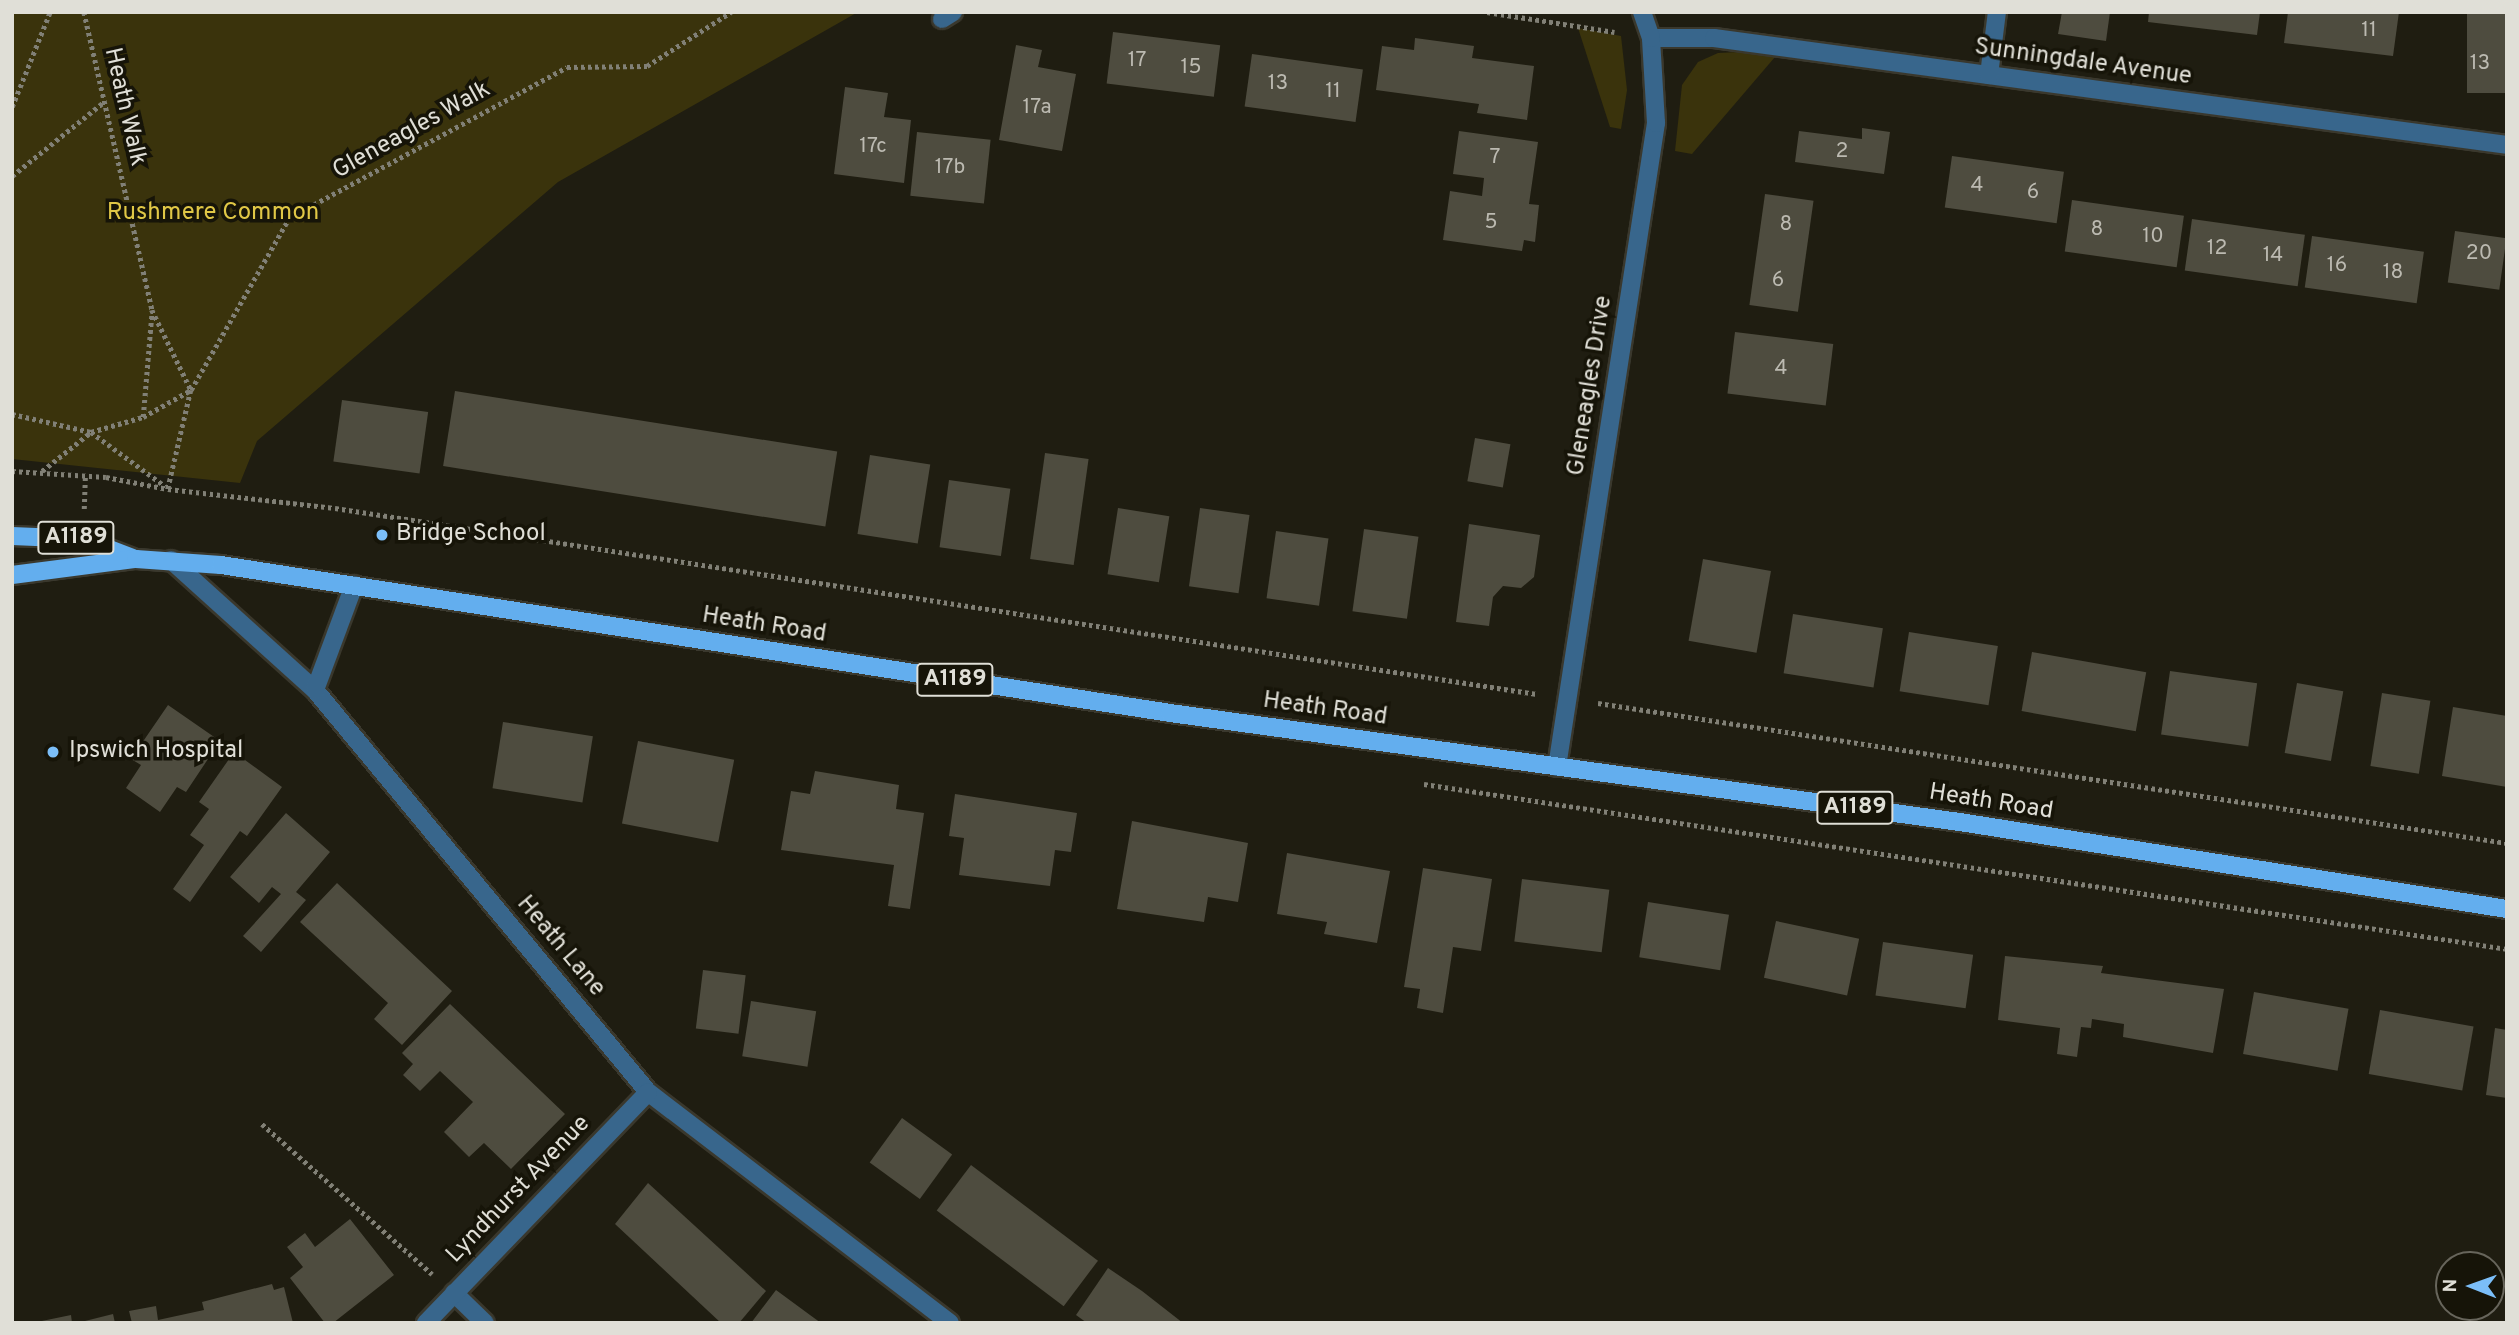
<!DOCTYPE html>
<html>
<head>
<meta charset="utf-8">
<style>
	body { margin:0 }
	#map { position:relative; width:2519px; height:1335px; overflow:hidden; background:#1f1d11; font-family:Overpass,sans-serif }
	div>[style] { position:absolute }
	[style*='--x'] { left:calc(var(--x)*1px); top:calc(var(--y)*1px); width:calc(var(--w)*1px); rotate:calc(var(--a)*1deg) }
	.green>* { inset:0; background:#3a330c }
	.building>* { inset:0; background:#4e4c3f; transform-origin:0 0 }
	.path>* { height:4.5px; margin-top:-2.25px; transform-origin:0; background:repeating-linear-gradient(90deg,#818076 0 3.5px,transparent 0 7px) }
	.roads { filter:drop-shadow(2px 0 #3a382d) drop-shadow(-2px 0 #3a382d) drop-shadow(0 2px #3a382d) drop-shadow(0 -2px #3a382d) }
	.service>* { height:18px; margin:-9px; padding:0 9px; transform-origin:9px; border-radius:9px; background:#38668c }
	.minor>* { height:18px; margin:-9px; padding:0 9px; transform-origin:9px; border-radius:9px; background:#38668c }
	.primary>* { height:18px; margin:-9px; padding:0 9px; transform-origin:9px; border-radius:9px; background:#63aeee }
	.dots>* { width:19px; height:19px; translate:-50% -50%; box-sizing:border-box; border:4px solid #161408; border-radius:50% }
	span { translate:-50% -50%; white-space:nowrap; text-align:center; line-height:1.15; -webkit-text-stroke:7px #161408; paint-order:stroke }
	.number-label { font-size:21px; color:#bcbab1 }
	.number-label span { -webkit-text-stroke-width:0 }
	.shield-label span { padding:2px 5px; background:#161408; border:2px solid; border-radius:5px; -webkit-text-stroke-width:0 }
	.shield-label { font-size:23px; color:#e0dfd7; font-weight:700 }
	.street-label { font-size:24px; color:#e0dfd7 }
	.park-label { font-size:24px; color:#e0c746 }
	.poi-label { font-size:24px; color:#e0dfd7 }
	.left { translate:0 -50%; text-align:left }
	.frame { position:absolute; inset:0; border:14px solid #e0dfd7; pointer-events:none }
	.north { position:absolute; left:2435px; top:1251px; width:70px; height:70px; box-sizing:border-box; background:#161408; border:2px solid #67655b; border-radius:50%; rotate:271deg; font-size:19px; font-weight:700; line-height:28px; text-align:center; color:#e0dfd7 }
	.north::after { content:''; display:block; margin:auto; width:24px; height:32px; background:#7bbef8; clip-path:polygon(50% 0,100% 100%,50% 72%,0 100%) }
</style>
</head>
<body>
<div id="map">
	<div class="green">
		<div style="clip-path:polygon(12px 12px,858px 12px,558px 182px,257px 441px,240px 483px,12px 459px)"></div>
		<div style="clip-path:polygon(1578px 28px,1621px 36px,1627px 90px,1621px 129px,1610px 127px)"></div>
		<div style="clip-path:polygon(1739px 52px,1775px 57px,1692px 154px,1675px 151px,1682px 85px,1698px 62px,1718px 53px)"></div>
	</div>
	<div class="building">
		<div style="clip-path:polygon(2062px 12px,2110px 12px,2106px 41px,2058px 34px)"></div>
		<div style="clip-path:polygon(2149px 12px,2260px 12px,2257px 35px,2148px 22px)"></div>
		<div style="clip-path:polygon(2288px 12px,2399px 12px,2393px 56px,2284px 43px)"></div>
		<div style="left:2467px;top:12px;width:40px;height:81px"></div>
		<div style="left:1113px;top:32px;width:108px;height:52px;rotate:7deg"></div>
		<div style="clip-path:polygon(1415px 38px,1474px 46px,1472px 58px,1534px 66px,1527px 120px,1477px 113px,1479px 104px,1376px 90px,1382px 46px,1414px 50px)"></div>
		<div style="clip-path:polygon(1016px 45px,1042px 50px,1038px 67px,1076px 74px,1062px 151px,999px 140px)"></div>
		<div style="left:1252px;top:54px;width:112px;height:53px;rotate:8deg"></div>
		<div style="clip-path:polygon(845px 87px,888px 93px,884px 117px,911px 120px,904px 183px,834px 174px)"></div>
		<div style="clip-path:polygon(1862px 128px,1890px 132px,1884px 174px,1795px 162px,1799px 131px,1862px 139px)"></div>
		<div style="clip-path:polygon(1459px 131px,1538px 142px,1529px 204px,1539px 205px,1535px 242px,1524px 240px,1522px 251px,1443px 240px,1450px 191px,1482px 196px,1484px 178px,1453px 174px)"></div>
		<div style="left:917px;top:132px;width:74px;height:64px;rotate:6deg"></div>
		<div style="left:1952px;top:156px;width:113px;height:52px;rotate:8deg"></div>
		<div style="left:1765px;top:194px;width:49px;height:112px;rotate:8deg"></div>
		<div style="left:2072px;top:200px;width:113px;height:52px;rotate:8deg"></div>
		<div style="left:2192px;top:219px;width:114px;height:52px;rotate:8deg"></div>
		<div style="left:2455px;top:231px;width:52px;height:52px;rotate:8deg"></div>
		<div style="left:2312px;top:236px;width:113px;height:52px;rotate:8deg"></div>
		<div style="left:1735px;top:332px;width:99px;height:62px;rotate:7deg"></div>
		<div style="left:455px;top:391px;width:387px;height:76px;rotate:9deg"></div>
		<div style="left:342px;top:400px;width:87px;height:62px;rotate:8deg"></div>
		<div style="left:1475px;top:438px;width:36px;height:44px;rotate:10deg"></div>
		<div style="left:1045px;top:453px;width:44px;height:107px;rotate:8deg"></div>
		<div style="left:870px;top:455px;width:61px;height:80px;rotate:9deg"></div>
		<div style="left:949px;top:480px;width:62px;height:68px;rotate:8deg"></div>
		<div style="left:1118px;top:508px;width:52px;height:67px;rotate:9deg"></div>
		<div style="left:1200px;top:508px;width:50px;height:79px;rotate:8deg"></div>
		<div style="clip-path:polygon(1469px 524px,1540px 535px,1534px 577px,1521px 588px,1503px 586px,1493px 597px,1489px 626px,1456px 622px)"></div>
		<div style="left:1364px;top:529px;width:55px;height:83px;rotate:8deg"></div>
		<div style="left:1276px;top:531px;width:53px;height:68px;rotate:8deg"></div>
		<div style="left:1703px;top:559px;width:69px;height:83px;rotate:10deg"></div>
		<div style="left:1793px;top:614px;width:91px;height:60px;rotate:9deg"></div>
		<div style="left:1909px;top:632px;width:90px;height:60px;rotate:9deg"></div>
		<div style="left:2032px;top:652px;width:116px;height:60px;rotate:10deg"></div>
		<div style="left:2170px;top:671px;width:88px;height:64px;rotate:8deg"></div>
		<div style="left:2297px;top:683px;width:47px;height:71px;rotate:10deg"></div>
		<div style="left:2382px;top:693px;width:49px;height:74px;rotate:9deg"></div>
		<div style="clip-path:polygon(168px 705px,220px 741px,186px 792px,177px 787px,160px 812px,126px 788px,141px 765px,131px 759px)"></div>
		<div style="clip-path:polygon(2453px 707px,2507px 716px,2507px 787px,2442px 776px)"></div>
		<div style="left:503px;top:722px;width:91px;height:67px;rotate:9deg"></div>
		<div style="left:638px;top:741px;width:98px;height:84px;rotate:11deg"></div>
		<div style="clip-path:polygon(234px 752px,282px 787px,247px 836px,240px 831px,190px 902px,173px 889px,204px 845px,190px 835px,209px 809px,199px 802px)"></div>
		<div style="clip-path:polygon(815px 771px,899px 785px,896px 809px,924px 813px,910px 909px,888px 906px,894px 865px,781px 850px,791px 791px,810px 794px)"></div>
		<div style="clip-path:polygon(955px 794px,1077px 813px,1071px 852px,1055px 850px,1050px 886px,959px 875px,964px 838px,949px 836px)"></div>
		<div style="clip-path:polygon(286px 813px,330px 852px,296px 892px,306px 900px,261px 952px,243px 936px,281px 894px,272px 887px,259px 903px,230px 877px)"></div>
		<div style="clip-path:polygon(1132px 821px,1248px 843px,1238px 902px,1208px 897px,1204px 922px,1117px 909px)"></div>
		<div style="clip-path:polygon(1287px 853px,1390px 871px,1377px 943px,1324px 934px,1327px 922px,1277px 914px)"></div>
		<div style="clip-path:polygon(1423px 868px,1492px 879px,1481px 951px,1453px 947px,1443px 1013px,1417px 1008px,1420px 989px,1404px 987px)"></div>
		<div style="left:1522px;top:879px;width:88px;height:63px;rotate:7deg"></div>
		<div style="clip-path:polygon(337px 883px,452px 991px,402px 1045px,374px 1019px,388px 1003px,300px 922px)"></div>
		<div style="left:1648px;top:902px;width:82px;height:56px;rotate:9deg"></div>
		<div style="left:1776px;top:921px;width:85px;height:58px;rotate:12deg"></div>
		<div style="left:1883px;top:942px;width:91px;height:54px;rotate:8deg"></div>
		<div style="clip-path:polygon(2005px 956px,2103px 966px,2101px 973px,2224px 989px,2213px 1053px,2123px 1037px,2124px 1024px,2092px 1019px,2091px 1028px,2081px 1027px,2077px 1057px,2057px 1054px,2060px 1028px,1998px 1020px)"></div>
		<div style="left:703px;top:970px;width:43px;height:59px;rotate:7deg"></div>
		<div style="left:2254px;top:992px;width:96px;height:63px;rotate:10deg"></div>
		<div style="left:751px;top:1001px;width:66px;height:56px;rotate:9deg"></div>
		<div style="clip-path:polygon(450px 1004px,565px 1114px,511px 1169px,484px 1143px,469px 1157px,444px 1132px,473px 1102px,440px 1071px,420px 1091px,403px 1075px,413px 1064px,402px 1053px)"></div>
		<div style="left:2380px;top:1010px;width:95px;height:65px;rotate:10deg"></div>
		<div style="clip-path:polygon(2495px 1028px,2507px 1030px,2507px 1098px,2486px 1095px)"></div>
		<div style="left:902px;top:1118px;width:62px;height:55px;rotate:36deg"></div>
		<div style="left:971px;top:1165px;width:159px;height:57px;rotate:37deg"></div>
		<div style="clip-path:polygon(648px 1183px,766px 1291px,739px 1323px,721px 1323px,615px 1224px)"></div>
		<div style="clip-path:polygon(350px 1219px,394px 1275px,333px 1323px,325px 1323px,290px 1278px,303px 1267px,287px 1247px,305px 1233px,315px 1247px)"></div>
		<div style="clip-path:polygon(1108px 1268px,1142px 1291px,1183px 1323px,1087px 1323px,1076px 1315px)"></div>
		<div style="clip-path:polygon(272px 1284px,274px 1290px,284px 1287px,293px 1323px,132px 1323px,129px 1311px,156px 1306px,158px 1320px,204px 1310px,202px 1302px)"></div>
		<div style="clip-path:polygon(776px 1290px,810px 1315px,821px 1323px,751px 1323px)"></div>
		<div style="clip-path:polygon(113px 1314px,115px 1323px,82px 1323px,81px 1322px)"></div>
		<div style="clip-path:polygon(71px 1315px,72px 1323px,37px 1323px,37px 1322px)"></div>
	</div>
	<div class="path">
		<div style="--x:84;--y:12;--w:306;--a:77.1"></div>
		<div style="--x:152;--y:310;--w:89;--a:64"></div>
		<div style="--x:191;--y:390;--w:102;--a:103.1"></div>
		<div style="--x:1487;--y:12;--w:129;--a:8.9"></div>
		<div style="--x:12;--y:107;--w:102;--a:-68.2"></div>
		<div style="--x:12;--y:176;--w:119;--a:-38.9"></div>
		<div style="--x:12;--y:414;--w:81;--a:12.8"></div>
		<div style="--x:91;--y:432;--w:92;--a:36.1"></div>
		<div style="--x:143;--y:417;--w:107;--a:-85.2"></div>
		<div style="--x:12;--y:471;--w:94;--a:3.7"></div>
		<div style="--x:106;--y:477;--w:63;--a:11"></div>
		<div style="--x:168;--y:489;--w:168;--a:6.5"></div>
		<div style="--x:335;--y:508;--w:1216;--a:8.8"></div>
		<div style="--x:42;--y:471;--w:63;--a:-38.5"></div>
		<div style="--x:91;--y:432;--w:54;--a:-16.1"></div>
		<div style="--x:143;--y:417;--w:55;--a:-29.4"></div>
		<div style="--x:191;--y:390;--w:198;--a:-60.3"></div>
		<div style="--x:289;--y:218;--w:316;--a:-28.5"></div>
		<div style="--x:567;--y:67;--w:80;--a:-0.7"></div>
		<div style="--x:647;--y:66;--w:100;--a:-32.7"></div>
		<div style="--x:84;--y:509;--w:34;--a:-88"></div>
		<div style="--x:1598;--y:703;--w:920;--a:8.76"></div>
		<div style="--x:1424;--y:784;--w:1095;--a:8.66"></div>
		<div style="--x:262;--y:1124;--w:227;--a:41.4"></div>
	</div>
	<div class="roads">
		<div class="service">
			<div style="--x:454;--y:1293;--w:43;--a:44.1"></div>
		</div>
		<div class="minor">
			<div style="--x:942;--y:19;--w:13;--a:-32"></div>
			<div style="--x:1651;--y:38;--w:63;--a:0"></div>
			<div style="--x:1714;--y:38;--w:800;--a:7.68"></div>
			<div style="--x:1989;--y:75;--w:64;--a:-82.8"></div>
			<div style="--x:171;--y:560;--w:194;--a:42.1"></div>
			<div style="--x:315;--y:690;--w:522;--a:50.36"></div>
			<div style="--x:648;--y:1092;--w:380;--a:37.4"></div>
			<div style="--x:315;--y:690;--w:112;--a:-69.6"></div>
			<div style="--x:1557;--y:767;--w:652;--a:-81.26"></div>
			<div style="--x:1656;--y:123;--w:85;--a:-93.4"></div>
			<div style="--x:1651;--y:38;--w:28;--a:-109"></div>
			<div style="--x:426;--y:1323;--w:320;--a:-46.1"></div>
		</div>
		<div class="primary">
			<div style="--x:12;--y:536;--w:71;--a:2.4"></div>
			<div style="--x:83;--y:539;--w:53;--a:20.8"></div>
			<div style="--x:12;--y:575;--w:125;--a:-7.4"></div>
			<div style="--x:136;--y:559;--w:85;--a:4"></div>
			<div style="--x:221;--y:565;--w:960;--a:8.86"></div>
			<div style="--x:1170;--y:713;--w:797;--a:7.86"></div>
			<div style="--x:1960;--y:822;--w:554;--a:9.04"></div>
		</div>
	</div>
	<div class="dots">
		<div style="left:382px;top:535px;background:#7bbef8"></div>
		<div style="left:53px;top:752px;background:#7bbef8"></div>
	</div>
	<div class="number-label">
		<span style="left:2369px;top:31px">11</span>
		<span style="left:1137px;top:61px">17</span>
		<span style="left:2480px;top:64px">13</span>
		<span style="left:1191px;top:68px">15</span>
		<span style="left:1278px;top:84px">13</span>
		<span style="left:1333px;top:92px">11</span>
		<span style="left:1037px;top:108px">17a</span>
		<span style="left:873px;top:147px">17c</span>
		<span style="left:1842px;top:152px">2</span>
		<span style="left:1495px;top:158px">7</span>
		<span style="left:950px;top:168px">17b</span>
		<span style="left:1977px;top:186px">4</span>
		<span style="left:2033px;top:193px">6</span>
		<span style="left:1491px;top:223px">5</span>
		<span style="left:1786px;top:225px">8</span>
		<span style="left:2097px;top:230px">8</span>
		<span style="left:2153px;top:237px">10</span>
		<span style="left:2217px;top:249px">12</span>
		<span style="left:2479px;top:254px">20</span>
		<span style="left:2273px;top:256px">14</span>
		<span style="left:2337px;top:266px">16</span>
		<span style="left:2393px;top:273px">18</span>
		<span style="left:1778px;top:281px">6</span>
		<span style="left:1781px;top:369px">4</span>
	</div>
	<div class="shield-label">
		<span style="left:76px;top:538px">A1189</span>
		<span style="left:955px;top:680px">A1189</span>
		<span style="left:1855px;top:808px">A1189</span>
	</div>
	<div class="street-label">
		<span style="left:2083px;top:63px;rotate:8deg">Sunningdale Avenue</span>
		<span style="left:124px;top:107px;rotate:77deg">Heath Walk</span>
		<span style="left:412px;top:131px;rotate:-29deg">Gleneagles Walk</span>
		<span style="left:1591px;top:386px;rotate:-81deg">Gleneagles Drive</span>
		<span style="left:764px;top:626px;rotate:9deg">Heath Road</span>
		<span style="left:1325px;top:710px;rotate:8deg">Heath Road</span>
		<span style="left:1991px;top:803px;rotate:9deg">Heath Road</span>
		<span style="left:560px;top:947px;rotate:50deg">Heath Lane</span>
		<span style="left:519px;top:1190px;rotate:-46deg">Lyndhurst Avenue</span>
	</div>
	<div class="park-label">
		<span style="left:213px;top:214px">Rushmere Common</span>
	</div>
	<div class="poi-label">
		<span class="left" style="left:396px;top:535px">Bridge School</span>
		<span class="left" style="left:69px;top:752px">Ipswich Hospital</span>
	</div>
	<div class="frame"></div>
	<div class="north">N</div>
</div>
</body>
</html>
